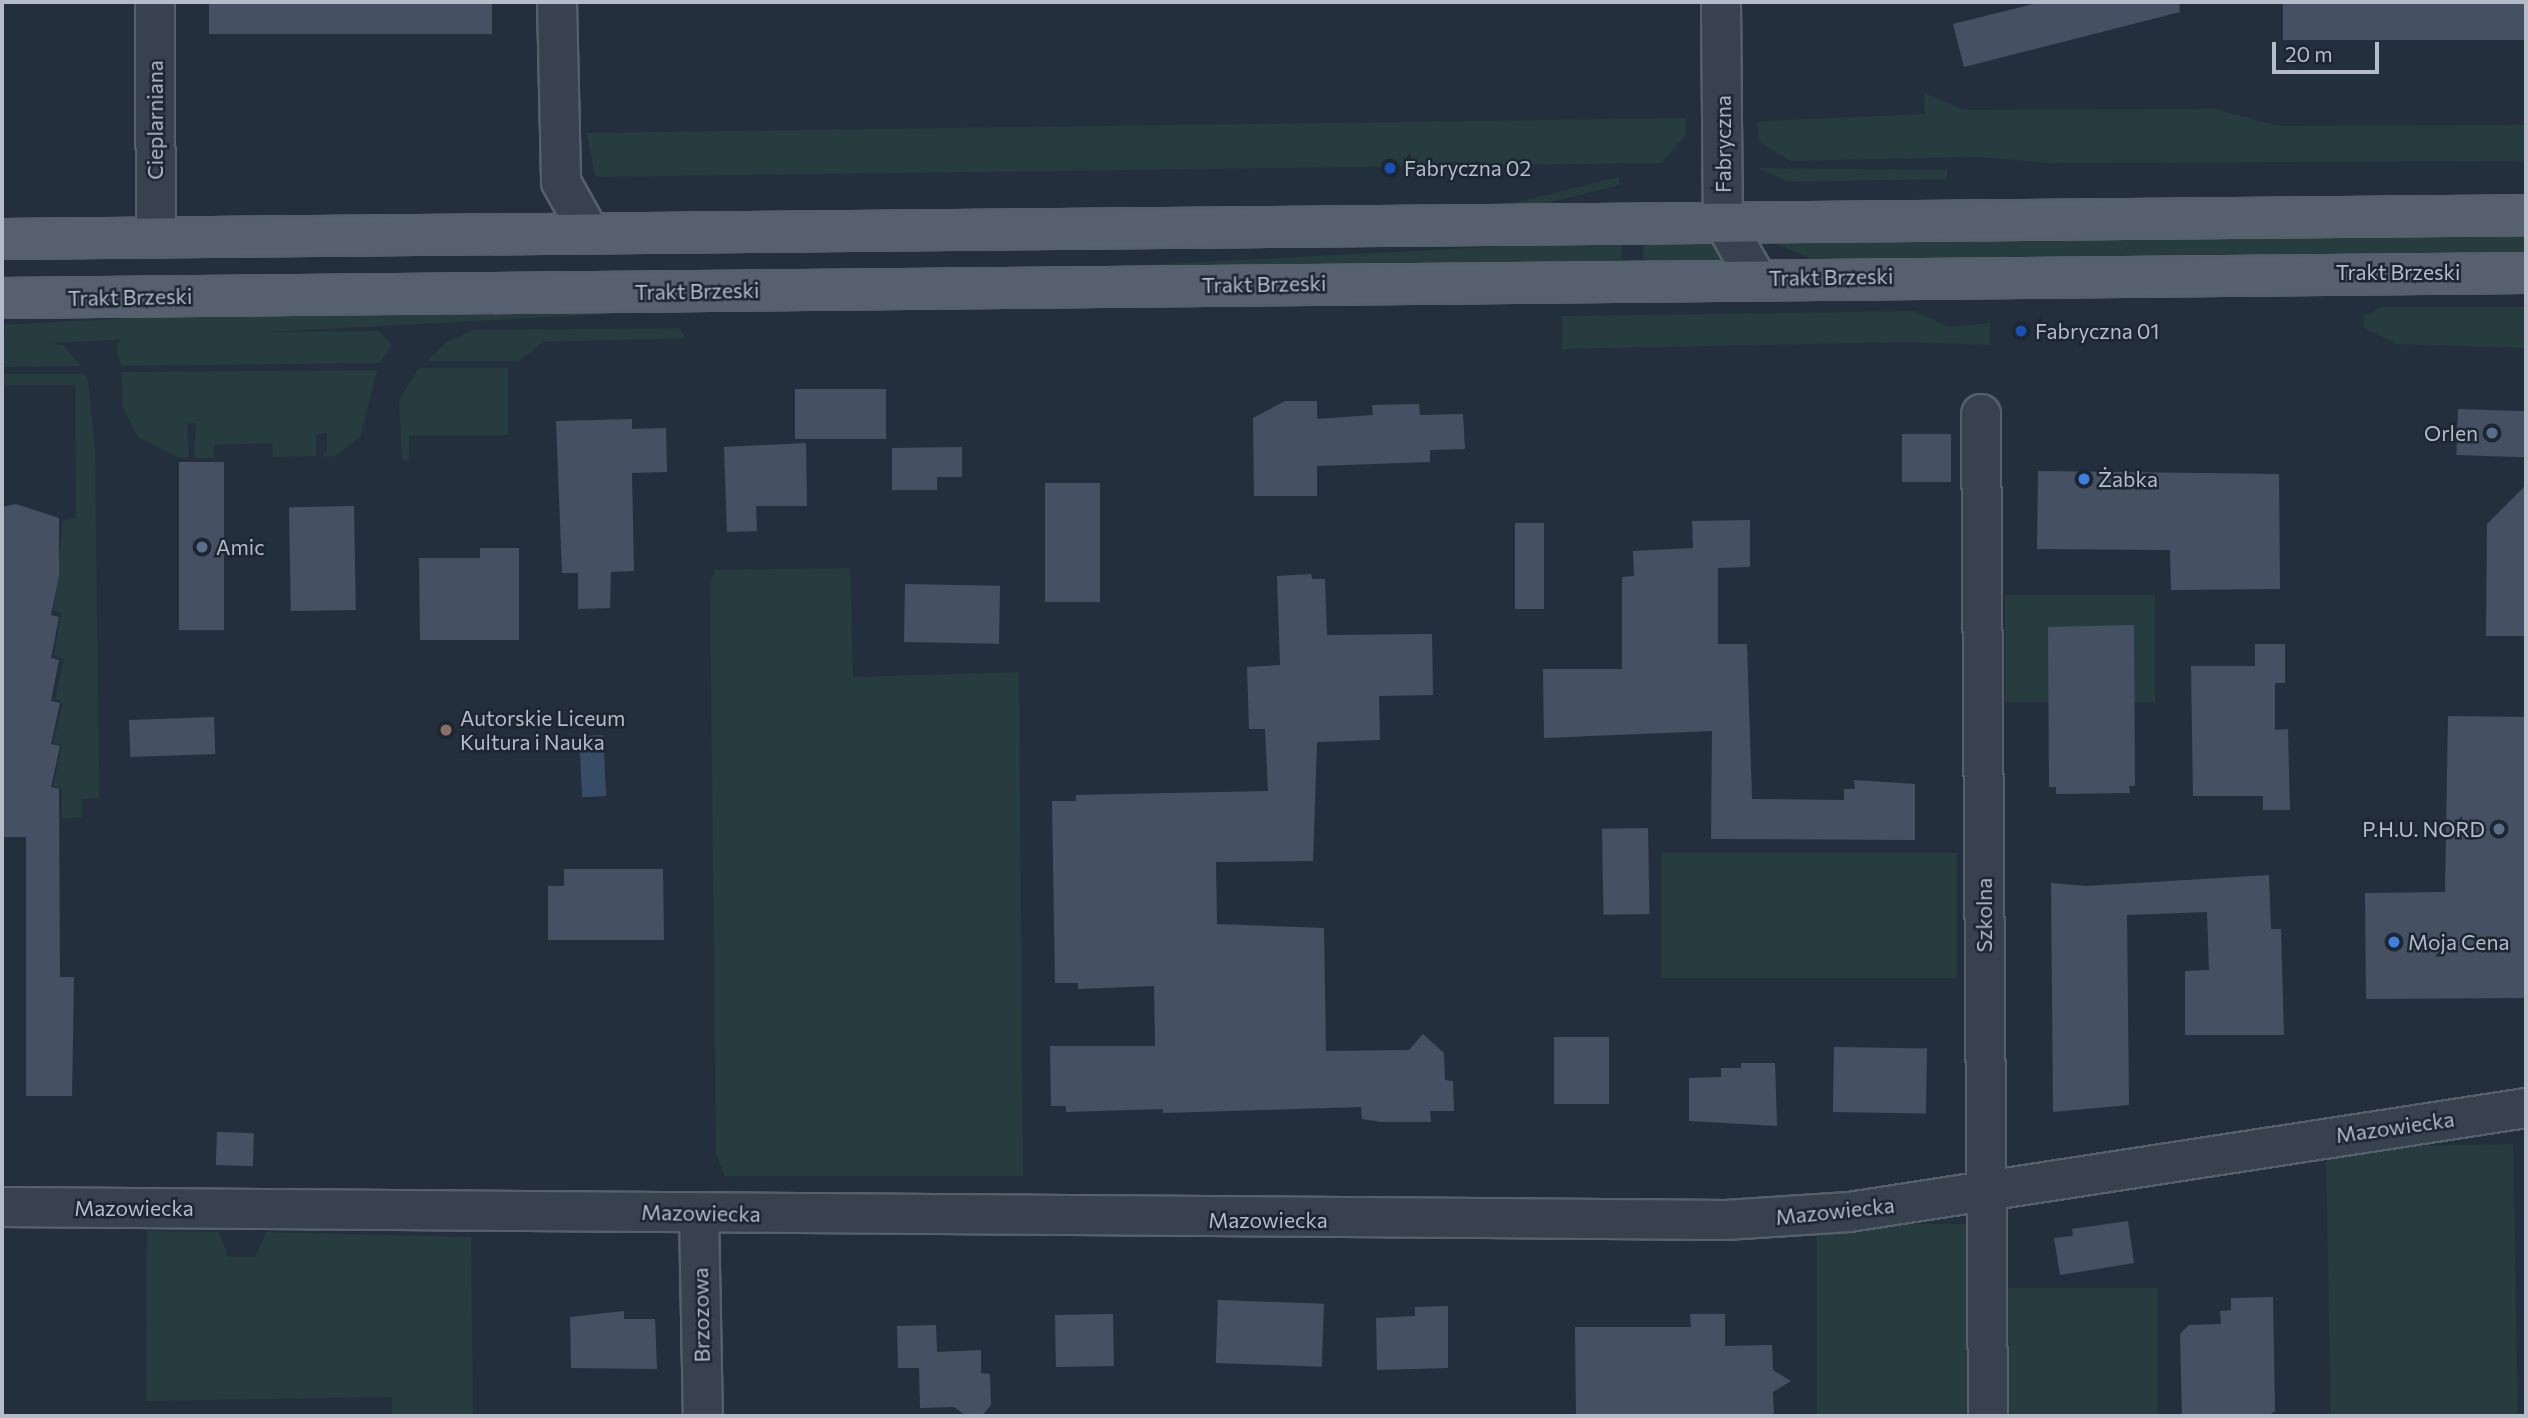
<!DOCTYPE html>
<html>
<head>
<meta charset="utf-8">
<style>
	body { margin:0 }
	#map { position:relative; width:2528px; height:1418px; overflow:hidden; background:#242f3e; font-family:Commissioner,sans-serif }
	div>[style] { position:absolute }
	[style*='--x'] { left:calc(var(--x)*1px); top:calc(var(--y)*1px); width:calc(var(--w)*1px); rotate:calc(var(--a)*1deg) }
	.green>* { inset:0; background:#263c3f; transform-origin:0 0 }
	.water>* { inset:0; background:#394c67; transform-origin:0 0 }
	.building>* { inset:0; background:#455162; transform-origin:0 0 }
	.roads { filter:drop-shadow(2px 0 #565f6c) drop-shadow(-2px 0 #565f6c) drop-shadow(0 2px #565f6c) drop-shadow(0 -2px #565f6c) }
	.minor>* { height:38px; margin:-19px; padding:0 19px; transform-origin:19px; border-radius:19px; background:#38414e }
	.major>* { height:38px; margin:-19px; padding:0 19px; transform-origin:19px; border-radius:19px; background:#56606e }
	.dots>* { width:19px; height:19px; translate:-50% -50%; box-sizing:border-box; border:4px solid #1d2633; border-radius:50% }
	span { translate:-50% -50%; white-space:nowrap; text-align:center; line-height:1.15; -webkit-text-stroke:5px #1d2633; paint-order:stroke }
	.street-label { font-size:21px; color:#b4bcc9 }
	.poi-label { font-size:21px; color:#b4bcc9 }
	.left { translate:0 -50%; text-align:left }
	.right { translate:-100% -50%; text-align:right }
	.frame { position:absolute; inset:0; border:4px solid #b4bcc9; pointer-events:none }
	.scale { position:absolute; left:2272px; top:42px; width:107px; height:32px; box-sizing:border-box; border:4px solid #b4bcc9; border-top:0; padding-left:9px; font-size:21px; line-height:24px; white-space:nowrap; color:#b4bcc9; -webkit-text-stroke:5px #1d2633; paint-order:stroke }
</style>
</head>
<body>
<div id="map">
	<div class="green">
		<div style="clip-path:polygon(1924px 93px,1965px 110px,2215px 109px,2278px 126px,2526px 125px,2526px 161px,2048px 163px,1979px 157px,1791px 161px,1759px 142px,1758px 123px,1763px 121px,1925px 114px)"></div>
		<div style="clip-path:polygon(1686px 118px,1686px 135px,1661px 163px,595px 177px,587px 133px)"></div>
		<div style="clip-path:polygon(1759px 168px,1947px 170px,1947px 179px,1788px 182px)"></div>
		<div style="left:1618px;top:177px;width:8px;height:153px;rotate:76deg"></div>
		<div style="clip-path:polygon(2323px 233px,2526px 236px,2526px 252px,1811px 259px,1776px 243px)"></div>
		<div style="left:1621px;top:240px;width:21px;height:1619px;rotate:87deg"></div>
		<div style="left:1643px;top:240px;width:85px;height:20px"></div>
		<div style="clip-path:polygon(2382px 307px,2526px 307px,2526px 348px,2397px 344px,2364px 328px,2363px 316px)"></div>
		<div style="clip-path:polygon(1914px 311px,1950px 327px,1990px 323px,1990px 345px,1908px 342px,1562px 349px,1562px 316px)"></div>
		<div style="clip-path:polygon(679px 328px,686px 338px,543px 342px,519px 361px,427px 361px,448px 341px,473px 330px)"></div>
		<div style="clip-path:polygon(379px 331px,392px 345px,380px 363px,121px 366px,117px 352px,118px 343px,132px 333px)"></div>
		<div style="clip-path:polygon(17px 333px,64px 346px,81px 366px,2px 367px,2px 335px)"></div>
		<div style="clip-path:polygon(419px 368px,508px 368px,508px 435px,409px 435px,409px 462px,402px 459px,399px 400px)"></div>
		<div style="clip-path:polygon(377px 370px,360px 437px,335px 456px,320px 457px,327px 452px,327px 433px,316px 434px,316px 456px,273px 457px,272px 443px,214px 445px,214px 458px,194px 458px,196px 423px,187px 424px,189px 457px,179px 458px,138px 437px,123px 408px,121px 372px)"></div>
		<div style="clip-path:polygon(2px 374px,85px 374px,88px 381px,95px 450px,99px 798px,82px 799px,82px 817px,62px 819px,62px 789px,53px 786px,62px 745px,53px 743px,63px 703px,55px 699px,64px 659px,54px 655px,61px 614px,54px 611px,63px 520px,76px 518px,75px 385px,2px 385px)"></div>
		<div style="clip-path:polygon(850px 568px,853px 677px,1019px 672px,1023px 1176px,725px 1176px,716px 1154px,710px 582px,715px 570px)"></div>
		<div style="left:2155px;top:595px;width:107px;height:150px;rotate:90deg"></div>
		<div style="left:1661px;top:853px;width:296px;height:125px"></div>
		<div style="left:2513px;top:1144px;width:272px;height:187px;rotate:89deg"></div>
		<div style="left:1968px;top:1224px;width:192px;height:151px;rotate:90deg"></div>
		<div style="clip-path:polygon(147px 1231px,219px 1232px,228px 1257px,255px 1257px,266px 1232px,471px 1237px,473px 1416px,392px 1416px,392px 1397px,146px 1401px)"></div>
		<div style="left:2158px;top:1288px;width:128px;height:151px;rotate:90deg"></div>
	</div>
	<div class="water">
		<div style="left:603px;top:735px;width:61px;height:24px;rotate:87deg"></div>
	</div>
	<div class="building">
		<div style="left:209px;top:2px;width:283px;height:32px"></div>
		<div style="clip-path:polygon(2041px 2px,2179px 2px,2180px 12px,1964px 67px,1953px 24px)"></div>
		<div style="left:2283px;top:2px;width:243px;height:38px"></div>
		<div style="left:795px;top:389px;width:91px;height:50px"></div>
		<div style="clip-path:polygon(1285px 401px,1317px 401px,1317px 419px,1373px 415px,1372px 405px,1419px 404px,1420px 415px,1463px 414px,1465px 449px,1430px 450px,1430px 462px,1317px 466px,1317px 496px,1254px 496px,1253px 418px)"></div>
		<div style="left:2458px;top:409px;width:68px;height:46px;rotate:2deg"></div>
		<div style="clip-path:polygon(632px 419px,632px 429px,666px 428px,667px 472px,632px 473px,634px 571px,611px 572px,610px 608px,578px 609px,578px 573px,562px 573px,556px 421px)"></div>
		<div style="left:1902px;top:434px;width:49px;height:48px"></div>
		<div style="clip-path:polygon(806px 443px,807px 506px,756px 506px,757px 531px,727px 532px,724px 447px)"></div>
		<div style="clip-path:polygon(962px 447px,962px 477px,937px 477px,937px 490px,892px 490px,892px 448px)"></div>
		<div style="left:179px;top:462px;width:45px;height:168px"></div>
		<div style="clip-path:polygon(2038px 471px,2279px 474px,2280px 589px,2171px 590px,2170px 550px,2037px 549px)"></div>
		<div style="left:1100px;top:483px;width:119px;height:55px;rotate:90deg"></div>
		<div style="clip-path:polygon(2526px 485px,2526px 636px,2486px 636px,2487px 524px)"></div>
		<div style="clip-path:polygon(16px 504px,59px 518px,59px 576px,51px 615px,59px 617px,51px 658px,59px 660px,51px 701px,60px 703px,51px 744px,60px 746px,51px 787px,59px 789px,60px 977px,74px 977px,72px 1096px,26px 1096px,26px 837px,2px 837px,2px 507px)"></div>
		<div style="left:354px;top:506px;width:104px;height:65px;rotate:89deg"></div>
		<div style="clip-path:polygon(1750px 520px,1750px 567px,1718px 568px,1718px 644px,1747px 644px,1752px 799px,1844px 800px,1844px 789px,1855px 789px,1854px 780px,1915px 784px,1915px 840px,1711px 839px,1712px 731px,1544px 738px,1543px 669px,1622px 669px,1622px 577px,1634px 576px,1633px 551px,1693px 548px,1692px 521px)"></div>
		<div style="left:1515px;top:523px;width:29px;height:86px"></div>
		<div style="clip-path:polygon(480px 548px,519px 548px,519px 640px,420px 640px,419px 558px,480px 558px)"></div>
		<div style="clip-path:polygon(1311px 574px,1312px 579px,1325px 579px,1327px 635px,1432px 634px,1433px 695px,1379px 696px,1380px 740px,1317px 742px,1313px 861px,1216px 862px,1217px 924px,1324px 928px,1326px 1051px,1409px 1050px,1423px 1034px,1444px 1053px,1445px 1080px,1453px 1081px,1454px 1111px,1430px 1111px,1431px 1122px,1381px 1122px,1362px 1119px,1361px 1107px,1163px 1113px,1163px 1109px,1066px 1112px,1066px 1106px,1051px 1106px,1050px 1046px,1155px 1046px,1154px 986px,1078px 989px,1078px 983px,1055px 983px,1052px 801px,1076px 801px,1076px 795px,1268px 791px,1265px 729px,1249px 729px,1247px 667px,1280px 665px,1277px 576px)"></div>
		<div style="left:905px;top:584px;width:95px;height:58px;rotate:1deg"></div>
		<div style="clip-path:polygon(2134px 625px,2135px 786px,2129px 786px,2130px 793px,2056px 794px,2056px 787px,2049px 787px,2048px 627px)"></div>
		<div style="clip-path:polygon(2255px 644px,2285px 644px,2285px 683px,2275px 683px,2275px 730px,2288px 729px,2290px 810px,2263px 810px,2263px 796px,2193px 796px,2191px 666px,2255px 666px)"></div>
		<div style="clip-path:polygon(2448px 716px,2526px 717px,2526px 998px,2366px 999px,2365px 893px,2445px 892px)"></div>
		<div style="left:214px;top:717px;width:37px;height:85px;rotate:88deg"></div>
		<div style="left:1648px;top:828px;width:86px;height:46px;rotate:89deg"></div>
		<div style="clip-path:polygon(564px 869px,663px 869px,664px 940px,548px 940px,548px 886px,564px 886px)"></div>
		<div style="clip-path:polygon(2269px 875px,2271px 929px,2281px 929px,2284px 1035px,2185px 1035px,2185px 971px,2209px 970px,2207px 912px,2127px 915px,2129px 1105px,2053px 1112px,2051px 883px,2086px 886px)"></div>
		<div style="left:1554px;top:1037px;width:55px;height:67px"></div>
		<div style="left:1834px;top:1047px;width:93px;height:65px;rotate:1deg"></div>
		<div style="clip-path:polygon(1741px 1063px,1775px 1063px,1777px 1126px,1689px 1121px,1689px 1078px,1721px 1077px,1721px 1068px,1741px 1068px)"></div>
		<div style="left:217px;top:1132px;width:37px;height:33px;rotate:2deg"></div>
		<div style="clip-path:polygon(2128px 1221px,2134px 1263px,2060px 1275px,2054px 1238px,2073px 1236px,2072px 1229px)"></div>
		<div style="clip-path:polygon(2273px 1297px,2275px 1411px,2268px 1416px,2182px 1416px,2180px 1334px,2189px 1325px,2221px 1324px,2220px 1311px,2231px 1310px,2231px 1298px)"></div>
		<div style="left:1218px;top:1300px;width:106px;height:63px;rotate:2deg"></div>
		<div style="clip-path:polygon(1448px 1306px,1448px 1368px,1377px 1370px,1376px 1318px,1415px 1316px,1415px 1307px)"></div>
		<div style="clip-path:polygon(624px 1311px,624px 1319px,655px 1319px,657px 1369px,571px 1368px,570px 1317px)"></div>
		<div style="left:1113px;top:1314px;width:52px;height:58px;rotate:89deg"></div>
		<div style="clip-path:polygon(1690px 1314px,1725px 1314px,1725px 1346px,1772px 1345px,1773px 1370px,1791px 1381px,1773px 1392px,1774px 1416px,1576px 1416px,1575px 1327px,1691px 1327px)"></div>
		<div style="clip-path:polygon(936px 1325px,937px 1352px,981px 1350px,981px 1373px,990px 1374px,991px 1405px,982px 1416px,966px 1416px,954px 1407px,920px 1408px,919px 1368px,898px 1368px,897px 1326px)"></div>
	</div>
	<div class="roads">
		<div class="minor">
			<div style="--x:155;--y:2;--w:235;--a:89.8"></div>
			<div style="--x:557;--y:2;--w:180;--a:88.7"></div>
			<div style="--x:561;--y:182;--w:57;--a:60.8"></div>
			<div style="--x:1721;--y:2;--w:218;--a:89.5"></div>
			<div style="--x:1723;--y:220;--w:67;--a:60.4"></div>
			<div style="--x:1981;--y:414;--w:1002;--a:89.6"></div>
			<div style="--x:2;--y:1207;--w:1724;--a:0.43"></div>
			<div style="--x:1726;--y:1220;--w:123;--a:-3.7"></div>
			<div style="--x:1849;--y:1212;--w:685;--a:-8.73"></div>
			<div style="--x:699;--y:1214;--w:202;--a:88.9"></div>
		</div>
		<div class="major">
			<div style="--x:2;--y:239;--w:2524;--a:-0.54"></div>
			<div style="--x:2;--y:298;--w:2524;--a:-0.57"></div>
		</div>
	</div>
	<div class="dots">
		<div style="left:1390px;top:168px;background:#1a4fb4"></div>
		<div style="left:2021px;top:331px;background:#1a4fb4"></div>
		<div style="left:2492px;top:433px;background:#5c6f8a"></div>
		<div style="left:2084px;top:479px;background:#3f7fe0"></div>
		<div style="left:202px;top:547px;background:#5c6f8a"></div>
		<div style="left:446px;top:730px;background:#8d6e63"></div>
		<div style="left:2499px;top:829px;background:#5c6f8a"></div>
		<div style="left:2394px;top:942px;background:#3f7fe0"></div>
	</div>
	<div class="street-label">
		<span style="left:155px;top:120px;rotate:-90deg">Cieplarniana</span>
		<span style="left:1723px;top:144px;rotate:-90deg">Fabryczna</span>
		<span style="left:2398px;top:272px">Trakt Brzeski</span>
		<span style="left:1831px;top:277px;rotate:-1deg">Trakt Brzeski</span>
		<span style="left:1264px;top:284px;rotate:-1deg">Trakt Brzeski</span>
		<span style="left:697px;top:291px;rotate:-1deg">Trakt Brzeski</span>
		<span style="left:130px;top:297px;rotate:-1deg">Trakt Brzeski</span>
		<span style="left:1984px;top:915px;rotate:-90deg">Szkolna</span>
		<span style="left:2395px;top:1127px;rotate:-8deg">Mazowiecka</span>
		<span style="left:134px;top:1208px">Mazowiecka</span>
		<span style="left:1835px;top:1211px;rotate:-6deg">Mazowiecka</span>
		<span style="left:701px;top:1213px;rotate:1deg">Mazowiecka</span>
		<span style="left:1268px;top:1220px">Mazowiecka</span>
		<span style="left:701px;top:1315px;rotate:-91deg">Brzozowa</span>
	</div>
	<div class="poi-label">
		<span class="left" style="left:1404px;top:168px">Fabryczna 02</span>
		<span class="left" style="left:2035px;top:331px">Fabryczna 01</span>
		<span class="right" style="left:2478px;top:433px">Orlen</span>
		<span class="left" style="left:2098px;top:479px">Żabka</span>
		<span class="left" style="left:216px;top:547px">Amic</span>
		<span class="left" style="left:460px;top:730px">Autorskie Liceum<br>Kultura i Nauka</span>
		<span class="right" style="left:2485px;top:829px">P.H.U. NORD</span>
		<span class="left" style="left:2408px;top:942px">Moja Cena</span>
	</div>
	<div class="frame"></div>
	<div class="scale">20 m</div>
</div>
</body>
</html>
